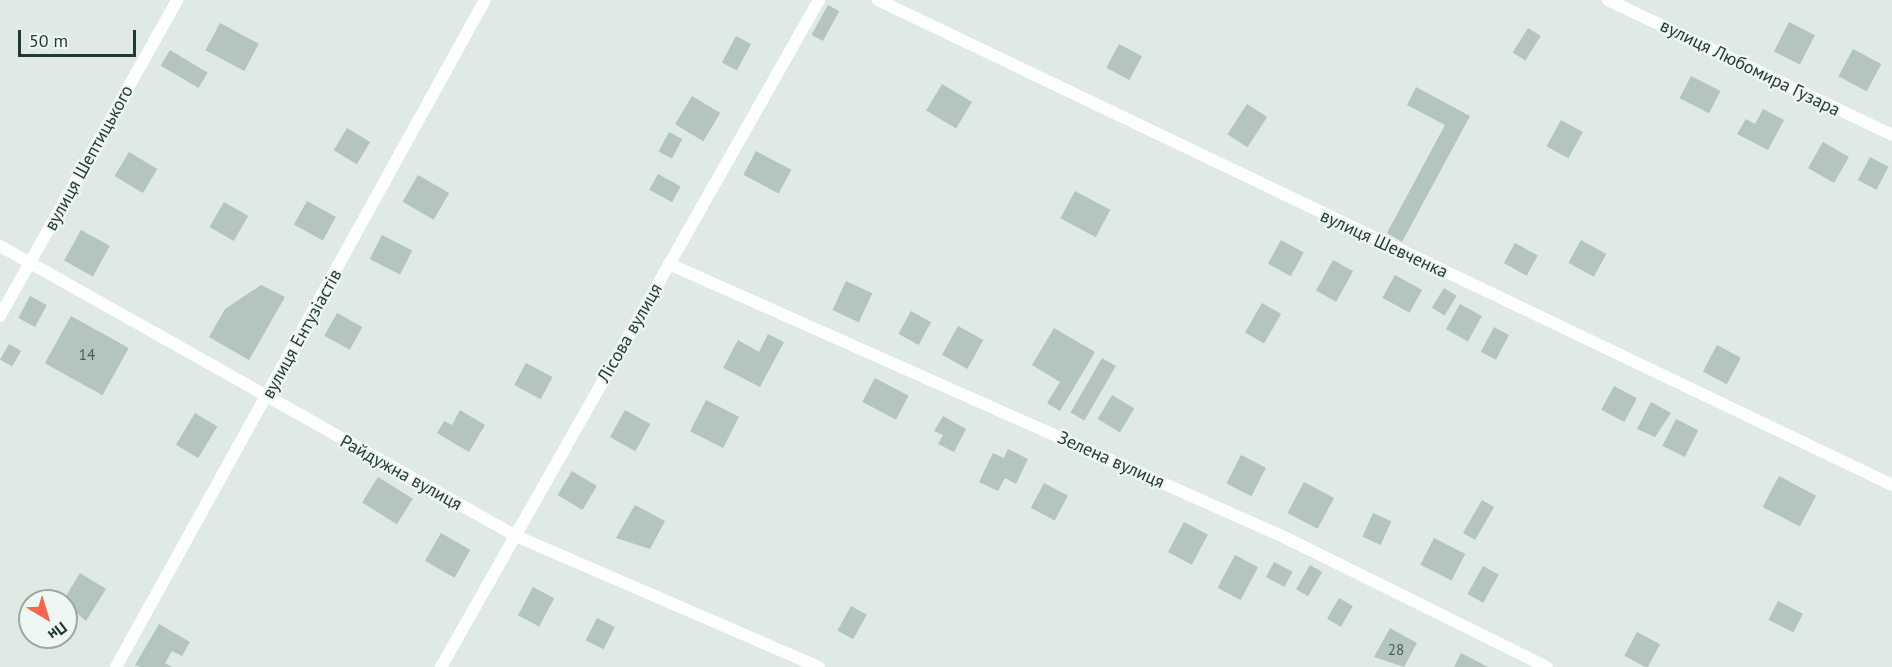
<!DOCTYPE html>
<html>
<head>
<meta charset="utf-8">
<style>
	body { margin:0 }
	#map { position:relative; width:1892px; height:667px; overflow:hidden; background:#deeae3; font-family:"PT Sans",sans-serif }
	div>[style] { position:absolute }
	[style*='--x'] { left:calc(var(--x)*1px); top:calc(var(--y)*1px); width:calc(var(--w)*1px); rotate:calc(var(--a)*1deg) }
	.building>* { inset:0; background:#b3c5bc; transform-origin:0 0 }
	.minor>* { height:12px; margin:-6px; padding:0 6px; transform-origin:6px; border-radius:6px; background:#fff }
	span { translate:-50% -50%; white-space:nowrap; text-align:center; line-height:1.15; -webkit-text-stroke:4.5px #eef7f1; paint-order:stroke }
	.number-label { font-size:15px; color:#445d53 }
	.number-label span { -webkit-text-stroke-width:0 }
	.street-label { font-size:18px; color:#1f3a30 }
	.north { position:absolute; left:18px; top:589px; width:60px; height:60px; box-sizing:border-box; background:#eef7f1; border:2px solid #9baba4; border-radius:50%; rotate:142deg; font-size:16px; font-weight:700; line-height:24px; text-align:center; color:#1f3a30 }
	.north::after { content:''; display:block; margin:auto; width:21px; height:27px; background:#f7654f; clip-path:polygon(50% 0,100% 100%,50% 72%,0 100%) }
	.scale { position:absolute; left:18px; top:30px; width:118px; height:27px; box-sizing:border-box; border:3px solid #1f3a30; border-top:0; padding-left:8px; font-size:18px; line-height:21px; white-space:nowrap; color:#1f3a30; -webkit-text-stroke:4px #eef7f1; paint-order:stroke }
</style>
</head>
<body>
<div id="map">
	<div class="building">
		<div style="left:828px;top:5px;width:13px;height:34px;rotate:29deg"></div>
		<div style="left:1789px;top:22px;width:29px;height:33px;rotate:27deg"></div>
		<div style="left:220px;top:23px;width:44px;height:31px;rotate:28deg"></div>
		<div style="left:1528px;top:28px;width:15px;height:29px;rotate:32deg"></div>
		<div style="left:736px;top:36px;width:17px;height:30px;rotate:28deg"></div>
		<div style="left:1119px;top:44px;width:26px;height:27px;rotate:28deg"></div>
		<div style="left:1853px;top:49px;width:32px;height:31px;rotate:28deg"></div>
		<div style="left:170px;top:50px;width:44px;height:18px;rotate:31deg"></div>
		<div style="left:1691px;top:76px;width:33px;height:25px;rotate:27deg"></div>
		<div style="left:942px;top:84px;width:35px;height:31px;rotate:31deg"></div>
		<div style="clip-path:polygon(1416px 87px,1470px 116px,1402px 242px,1387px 233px,1445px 125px,1407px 105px)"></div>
		<div style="left:692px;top:96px;width:33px;height:33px;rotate:31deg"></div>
		<div style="left:1247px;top:104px;width:24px;height:36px;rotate:33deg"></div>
		<div style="clip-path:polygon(1763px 109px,1784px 120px,1768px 150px,1737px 134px,1746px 119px,1755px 124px)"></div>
		<div style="left:1561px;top:120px;width:25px;height:30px;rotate:29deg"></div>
		<div style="left:347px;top:128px;width:27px;height:26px;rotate:31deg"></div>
		<div style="left:669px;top:132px;width:15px;height:22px;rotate:28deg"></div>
		<div style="left:1823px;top:142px;width:30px;height:30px;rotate:30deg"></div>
		<div style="left:756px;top:151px;width:40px;height:27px;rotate:28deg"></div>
		<div style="left:129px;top:152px;width:33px;height:28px;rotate:31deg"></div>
		<div style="left:1870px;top:157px;width:21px;height:26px;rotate:28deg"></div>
		<div style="left:658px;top:174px;width:26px;height:18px;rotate:29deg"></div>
		<div style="left:418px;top:175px;width:36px;height:31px;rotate:30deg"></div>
		<div style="left:1075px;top:191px;width:40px;height:31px;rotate:28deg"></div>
		<div style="left:307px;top:201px;width:33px;height:27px;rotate:29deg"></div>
		<div style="left:224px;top:202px;width:28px;height:29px;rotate:30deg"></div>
		<div style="left:81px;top:230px;width:33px;height:35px;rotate:29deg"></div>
		<div style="left:382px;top:235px;width:34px;height:27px;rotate:27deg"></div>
		<div style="left:1281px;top:240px;width:26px;height:27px;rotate:29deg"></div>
		<div style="left:1581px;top:240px;width:29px;height:26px;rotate:29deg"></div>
		<div style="left:1515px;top:243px;width:26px;height:23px;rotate:29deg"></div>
		<div style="left:1333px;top:260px;width:23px;height:35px;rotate:29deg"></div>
		<div style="left:1395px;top:275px;width:31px;height:26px;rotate:29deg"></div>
		<div style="left:846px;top:281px;width:29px;height:32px;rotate:25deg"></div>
		<div style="clip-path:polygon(261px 285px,285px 297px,249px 360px,209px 337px,225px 309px)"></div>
		<div style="left:1444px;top:288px;width:15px;height:23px;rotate:32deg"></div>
		<div style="left:30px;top:296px;width:19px;height:25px;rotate:28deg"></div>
		<div style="left:1262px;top:303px;width:22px;height:34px;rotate:30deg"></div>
		<div style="left:1460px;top:304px;width:25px;height:29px;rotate:29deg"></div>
		<div style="left:911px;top:311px;width:23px;height:26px;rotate:29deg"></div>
		<div style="left:337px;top:313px;width:29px;height:26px;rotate:29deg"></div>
		<div style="left:71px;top:316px;width:66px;height:54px;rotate:29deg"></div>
		<div style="left:958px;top:326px;width:29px;height:33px;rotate:29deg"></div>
		<div style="left:1494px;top:327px;width:17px;height:28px;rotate:28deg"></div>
		<div style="clip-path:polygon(1054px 328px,1095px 352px,1060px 411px,1047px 403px,1060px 382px,1032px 365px)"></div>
		<div style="clip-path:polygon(768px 334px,784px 342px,760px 387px,723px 368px,738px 340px,759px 352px)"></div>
		<div style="left:9px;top:344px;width:14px;height:18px;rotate:30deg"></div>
		<div style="left:1717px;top:345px;width:27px;height:30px;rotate:28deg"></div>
		<div style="left:1102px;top:358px;width:16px;height:63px;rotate:30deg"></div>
		<div style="left:526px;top:363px;width:30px;height:25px;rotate:28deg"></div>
		<div style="left:875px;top:378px;width:38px;height:27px;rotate:28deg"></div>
		<div style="left:1614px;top:386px;width:26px;height:27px;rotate:28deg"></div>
		<div style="left:1112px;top:395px;width:26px;height:28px;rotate:31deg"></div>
		<div style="left:706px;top:400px;width:37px;height:35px;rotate:27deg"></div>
		<div style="clip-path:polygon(1651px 402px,1671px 413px,1655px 437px,1637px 429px)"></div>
		<div style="clip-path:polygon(460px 410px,485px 425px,469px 452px,437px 433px,444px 421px,452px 425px)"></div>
		<div style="left:625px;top:410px;width:29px;height:31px;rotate:29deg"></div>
		<div style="left:195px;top:413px;width:26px;height:37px;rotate:31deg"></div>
		<div style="clip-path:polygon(943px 416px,966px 429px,954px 452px,938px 444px,943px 435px,934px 431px)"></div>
		<div style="left:1676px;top:419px;width:25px;height:30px;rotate:27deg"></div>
		<div style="clip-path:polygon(1008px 449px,1028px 459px,1016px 484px,1005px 478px,998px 491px,979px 482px,993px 453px,1004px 458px)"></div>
		<div style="left:1241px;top:455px;width:28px;height:32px;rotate:27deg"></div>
		<div style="left:572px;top:471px;width:29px;height:28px;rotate:31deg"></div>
		<div style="left:1779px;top:476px;width:42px;height:35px;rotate:28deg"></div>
		<div style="left:378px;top:477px;width:41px;height:30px;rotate:32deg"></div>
		<div style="left:1304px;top:482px;width:34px;height:35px;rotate:28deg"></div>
		<div style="left:1044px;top:483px;width:27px;height:28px;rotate:28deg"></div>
		<div style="left:1482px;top:500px;width:14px;height:38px;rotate:30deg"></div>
		<div style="clip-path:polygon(635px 505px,665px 521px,650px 549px,616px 538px)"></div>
		<div style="left:1373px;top:513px;width:20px;height:26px;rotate:24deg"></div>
		<div style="left:1184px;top:522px;width:27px;height:34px;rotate:28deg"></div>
		<div style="left:441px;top:533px;width:34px;height:32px;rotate:30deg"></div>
		<div style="left:1434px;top:538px;width:35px;height:30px;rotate:27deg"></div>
		<div style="left:1235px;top:555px;width:26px;height:37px;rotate:28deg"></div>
		<div style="left:1274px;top:562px;width:21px;height:17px;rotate:28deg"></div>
		<div style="left:1310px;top:565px;width:14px;height:28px;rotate:30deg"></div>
		<div style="left:1483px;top:566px;width:18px;height:32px;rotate:29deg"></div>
		<div style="clip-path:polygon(80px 573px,106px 589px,86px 621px,63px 601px)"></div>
		<div style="left:533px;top:587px;width:24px;height:32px;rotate:28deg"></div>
		<div style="left:1339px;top:598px;width:16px;height:24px;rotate:30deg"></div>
		<div style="left:1778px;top:601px;width:28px;height:21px;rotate:27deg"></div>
		<div style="left:851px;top:606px;width:18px;height:28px;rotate:29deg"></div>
		<div style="left:597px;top:618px;width:20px;height:25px;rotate:27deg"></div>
		<div style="clip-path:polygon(159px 624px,190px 642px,182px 656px,172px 651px,165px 663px,172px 667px,140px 667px,135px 665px)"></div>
		<div style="clip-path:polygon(1390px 628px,1417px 643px,1404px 667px,1374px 657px)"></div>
		<div style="left:1637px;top:632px;width:26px;height:27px;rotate:28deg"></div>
		<div style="clip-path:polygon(1461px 653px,1488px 667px,1454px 667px)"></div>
	</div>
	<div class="minor">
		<div style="--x:878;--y:0;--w:1124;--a:25.56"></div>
		<div style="--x:1608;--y:0;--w:314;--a:25.4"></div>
		<div style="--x:0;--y:246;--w:592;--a:29.34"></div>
		<div style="--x:516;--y:536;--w:330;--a:23.4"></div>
		<div style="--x:669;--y:264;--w:673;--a:23.94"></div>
		<div style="--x:1284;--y:537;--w:293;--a:26.3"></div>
		<div style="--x:0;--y:316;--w:362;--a:-60.7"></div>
		<div style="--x:116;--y:667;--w:762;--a:-61.05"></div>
		<div style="--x:441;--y:667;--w:767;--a:-60.46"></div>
	</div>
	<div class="number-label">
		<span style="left:87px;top:355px">14</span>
		<span style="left:1396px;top:650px">28</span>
	</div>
	<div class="street-label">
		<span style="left:1750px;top:68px;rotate:26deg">вулиця Любомира Гузара</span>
		<span style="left:89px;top:158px;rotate:-61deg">вулиця Шептицького</span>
		<span style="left:1384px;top:244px;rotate:25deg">вулиця Шевченка</span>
		<span style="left:630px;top:333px;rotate:-60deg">Лісова вулиця</span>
		<span style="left:302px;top:334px;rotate:-61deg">вулиця Ентузіастів</span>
		<span style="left:1111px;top:460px;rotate:24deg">Зелена вулиця</span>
		<span style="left:401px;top:473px;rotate:29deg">Райдужна вулиця</span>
	</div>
	<div class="north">Пн</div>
	<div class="scale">50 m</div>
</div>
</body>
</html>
